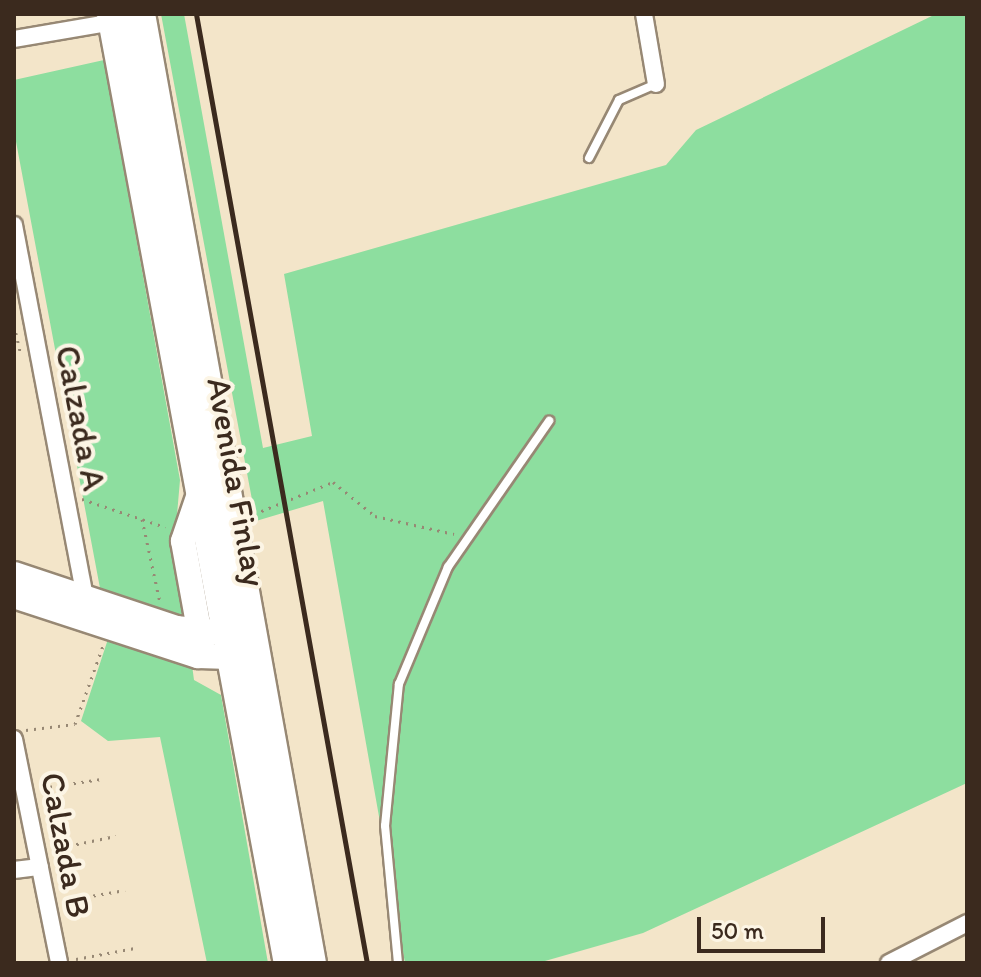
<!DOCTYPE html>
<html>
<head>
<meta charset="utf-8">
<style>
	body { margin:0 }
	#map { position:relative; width:981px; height:977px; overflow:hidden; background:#f3e5c9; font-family:Itim,sans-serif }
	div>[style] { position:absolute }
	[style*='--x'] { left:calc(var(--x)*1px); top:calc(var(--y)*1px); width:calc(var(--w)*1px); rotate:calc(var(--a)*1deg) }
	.green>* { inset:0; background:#8dde9f }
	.path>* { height:3px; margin-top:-1.5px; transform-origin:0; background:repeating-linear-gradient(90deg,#978874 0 2px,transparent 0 8px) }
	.roads { filter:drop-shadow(2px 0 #978874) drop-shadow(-2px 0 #978874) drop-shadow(0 2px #978874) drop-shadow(0 -2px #978874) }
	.lane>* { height:8px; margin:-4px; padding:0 4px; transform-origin:4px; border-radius:4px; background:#fff }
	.street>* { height:16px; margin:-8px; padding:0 8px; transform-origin:8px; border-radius:8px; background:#fff }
	.secondary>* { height:24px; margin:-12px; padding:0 12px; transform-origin:12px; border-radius:12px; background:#fff }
	.highway>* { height:30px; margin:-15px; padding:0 15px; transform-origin:15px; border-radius:15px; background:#fff }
	.rail>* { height:5px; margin:-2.5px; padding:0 2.5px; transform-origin:2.5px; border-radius:2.5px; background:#3b2a1e }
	span { translate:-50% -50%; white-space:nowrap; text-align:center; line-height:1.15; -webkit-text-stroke:8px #fcf5e5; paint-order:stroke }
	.street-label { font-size:34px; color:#3b2a1e }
	.frame { position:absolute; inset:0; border:16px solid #3b2a1e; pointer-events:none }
	.scale { position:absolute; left:697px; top:917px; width:128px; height:36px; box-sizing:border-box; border:4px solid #3b2a1e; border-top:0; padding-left:10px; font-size:24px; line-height:28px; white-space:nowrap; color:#3b2a1e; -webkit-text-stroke:6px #fcf5e5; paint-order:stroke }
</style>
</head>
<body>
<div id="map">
	<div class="green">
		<div style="clip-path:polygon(161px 14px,184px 14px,263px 448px,312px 436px,284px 274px,666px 165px,696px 130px,936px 14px,967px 14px,967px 783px,643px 933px,538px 963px,405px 963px,323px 501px,256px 521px)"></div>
		<div style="clip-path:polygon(104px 60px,180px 480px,175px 538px,194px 680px,221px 695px,268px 963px,207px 963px,160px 737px,108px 741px,81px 721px,109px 636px,14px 131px,14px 80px)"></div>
	</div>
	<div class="path">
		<div style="--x:14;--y:325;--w:28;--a:77"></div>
		<div style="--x:82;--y:499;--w:88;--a:18.6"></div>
		<div style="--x:254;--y:514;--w:85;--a:-22.1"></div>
		<div style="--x:333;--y:482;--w:54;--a:39"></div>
		<div style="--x:375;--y:516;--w:81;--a:12.8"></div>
		<div style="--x:142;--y:519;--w:85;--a:77.8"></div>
		<div style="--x:26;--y:730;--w:49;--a:-7"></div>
		<div style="--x:75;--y:724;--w:83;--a:-70.3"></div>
		<div style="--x:42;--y:788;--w:60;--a:-8.7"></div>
		<div style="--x:53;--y:849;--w:64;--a:-11.7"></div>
		<div style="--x:62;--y:901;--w:64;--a:-9.9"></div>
		<div style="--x:76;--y:959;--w:60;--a:-10.6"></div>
	</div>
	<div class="roads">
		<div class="lane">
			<div style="--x:589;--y:158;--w:65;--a:-62.7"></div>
			<div style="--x:619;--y:100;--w:40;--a:-23.4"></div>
			<div style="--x:398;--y:963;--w:138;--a:-95.4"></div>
			<div style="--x:385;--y:826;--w:143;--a:-84.4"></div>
			<div style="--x:399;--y:684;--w:127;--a:-67.3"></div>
			<div style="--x:448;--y:567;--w:178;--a:-55.3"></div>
		</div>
		<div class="street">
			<div style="--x:644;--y:14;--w:71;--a:80.3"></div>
			<div style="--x:14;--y:39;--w:107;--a:-9.7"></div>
			<div style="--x:14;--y:225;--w:386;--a:79.2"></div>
			<div style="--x:14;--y:739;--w:228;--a:78.6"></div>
			<div style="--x:14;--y:870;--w:26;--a:-7"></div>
			<div style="--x:889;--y:963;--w:88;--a:-27.1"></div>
		</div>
		<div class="secondary">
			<div style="--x:200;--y:491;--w:53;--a:108.8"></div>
			<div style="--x:183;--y:541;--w:107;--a:79.7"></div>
			<div style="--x:14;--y:574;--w:171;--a:18.4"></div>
			<div style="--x:176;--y:628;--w:68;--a:5.9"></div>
			<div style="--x:14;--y:596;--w:194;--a:18.1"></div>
			<div style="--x:198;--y:656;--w:32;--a:2"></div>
			<div style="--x:230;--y:657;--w:21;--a:-47"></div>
		</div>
		<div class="highway">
			<div style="--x:112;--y:14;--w:965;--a:79.44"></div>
			<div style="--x:140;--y:14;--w:964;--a:79.79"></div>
		</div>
	</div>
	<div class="rail">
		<div style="--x:196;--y:14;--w:964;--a:79.79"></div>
	</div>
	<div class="street-label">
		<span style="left:81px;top:418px;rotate:79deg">Calzada A</span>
		<span style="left:237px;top:482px;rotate:80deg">Avenida Finlay</span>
		<span style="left:66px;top:845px;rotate:79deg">Calzada B</span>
	</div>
	<div class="frame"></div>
	<div class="scale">50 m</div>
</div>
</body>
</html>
